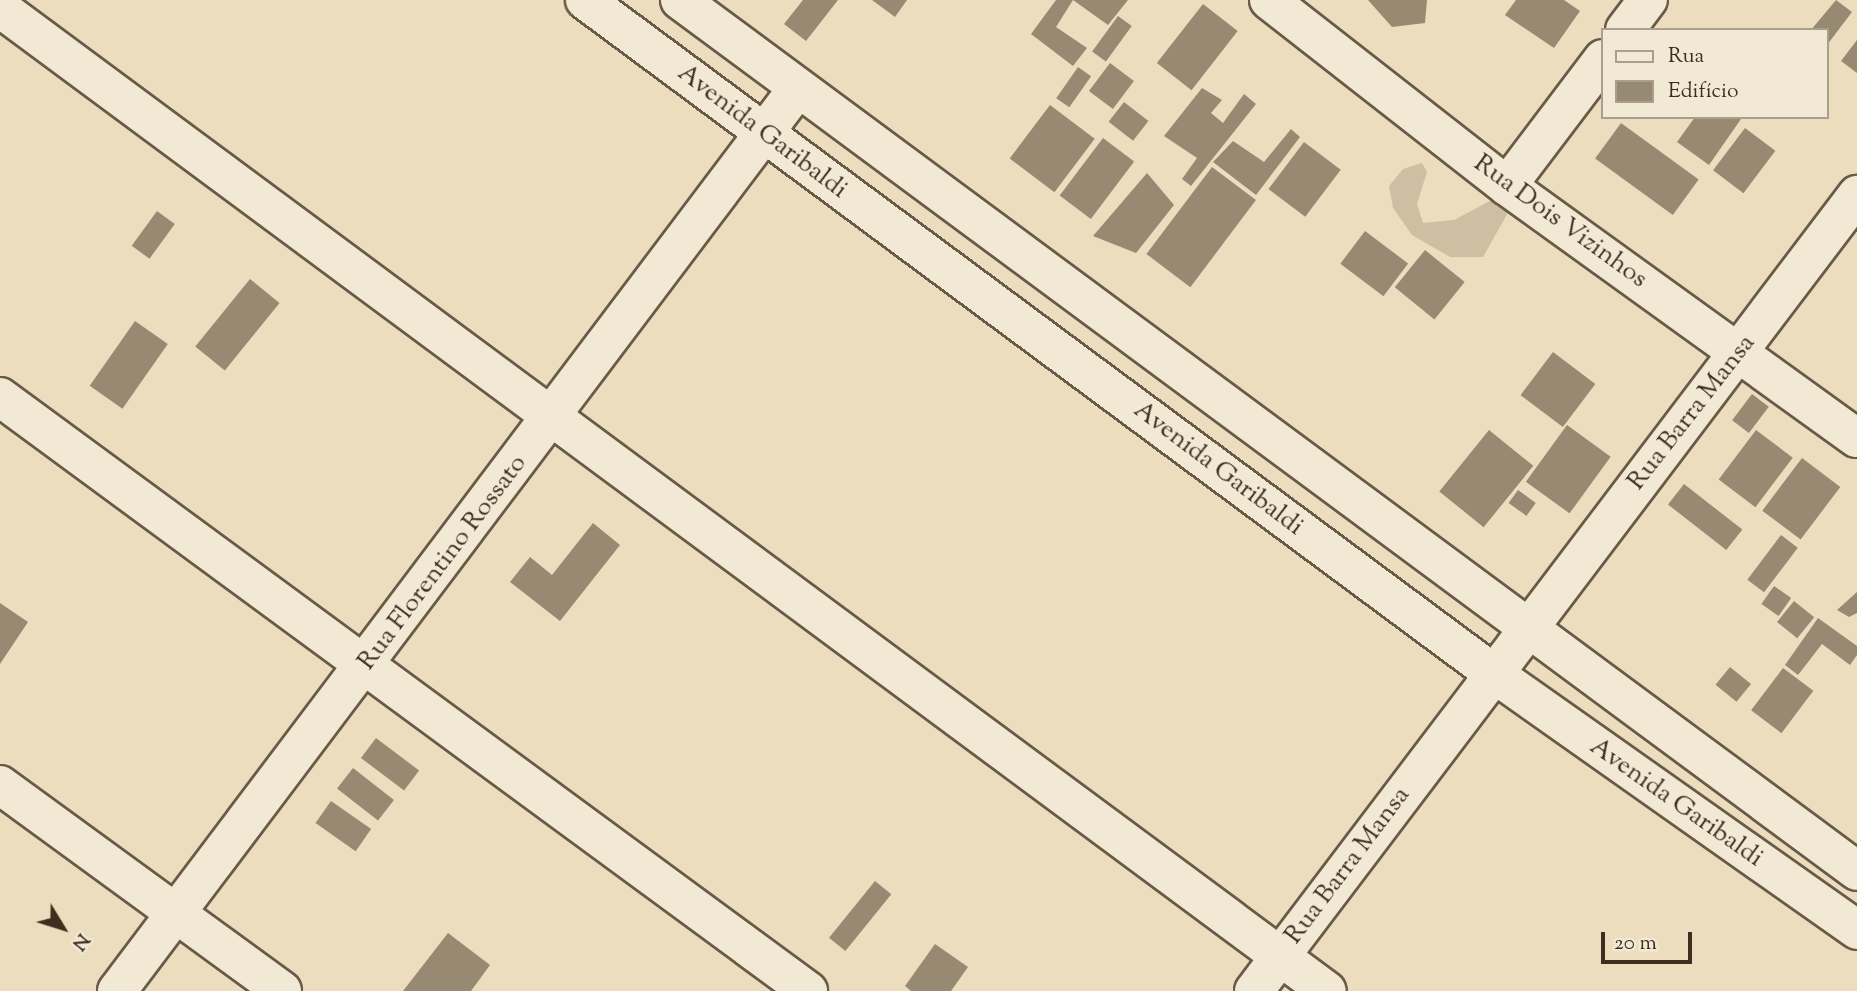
<!DOCTYPE html>
<html>
<head>
<meta charset="utf-8">
<style>
	body { margin:0 }
	#map { position:relative; width:1857px; height:991px; overflow:hidden; background:#ebddbe; font-family:"Sorts Mill Goudy",serif }
	div>[style] { position:absolute }
	[style*='--x'] { left:calc(var(--x)*1px); top:calc(var(--y)*1px); width:calc(var(--w)*1px); rotate:calc(var(--a)*1deg) }
	.green>* { inset:0; background:#cebfa3 }
	.building>* { inset:0; background:#988972; transform-origin:0 0 }
	.roads { filter:drop-shadow(2px 0 #695a48) drop-shadow(-2px 0 #695a48) drop-shadow(0 2px #695a48) drop-shadow(0 -2px #695a48) }
	.minor>* { height:38px; margin:-19px; padding:0 19px; transform-origin:19px; border-radius:19px; background:#f2e9d5 }
	span { translate:-50% -50%; white-space:nowrap; text-align:center; line-height:1.15; -webkit-text-stroke:5px #f2e9d5; paint-order:stroke }
	.street-label { font-size:26px; color:#3e2e20 }
	.legend { position:absolute; left:1601px; top:28px; width:228px; height:91px; box-sizing:border-box; background:#f2e9d5; border:2px solid #aa9e8d; margin:0; padding:9px 12px; list-style:none; font-size:21px; color:#3e2e20 }
	.legend li { display:flex; align-items:center; gap:14px; height:35px }
	.legend b { width:35px; border:2px solid #aa9e8d }
	.north { position:absolute; left:28px; top:893px; width:70px; height:70px; -webkit-text-stroke:5px #f2e9d5; paint-order:stroke; rotate:128deg; font-size:19px; font-weight:700; line-height:28px; text-align:center; color:#3e2e20 }
	.north::after { content:''; display:block; margin:auto; width:24px; height:32px; background:#3e2e20; clip-path:polygon(50% 0,100% 100%,50% 72%,0 100%) }
	.scale { position:absolute; left:1601px; top:932px; width:91px; height:32px; box-sizing:border-box; border:4px solid #3e2e20; border-top:0; padding-left:9px; font-size:21px; line-height:24px; white-space:nowrap; color:#3e2e20; -webkit-text-stroke:5px #f2e9d5; paint-order:stroke }
</style>
</head>
<body>
<div id="map">
	<div class="green">
		<div style="clip-path:polygon(1422px 163px,1427px 172px,1417px 204px,1423px 223px,1454px 220px,1492px 200px,1510px 209px,1483px 257px,1450px 257px,1412px 235px,1393px 208px,1389px 186px,1403px 169px)"></div>
	</div>
	<div class="building">
		<div style="clip-path:polygon(803px 0,838px 0,806px 41px,784px 24px)"></div>
		<div style="clip-path:polygon(872px 0,907px 0,895px 17px)"></div>
		<div style="clip-path:polygon(1056px 0,1128px 0,1108px 25px,1073px 0,1056px 27px,1087px 48px,1073px 66px,1031px 34px)"></div>
		<div style="clip-path:polygon(1368px 0,1427px 0,1425px 23px,1392px 27px)"></div>
		<div style="clip-path:polygon(1516px 0,1564px 0,1580px 11px,1554px 48px,1505px 15px)"></div>
		<div style="clip-path:polygon(1836px 0,1852px 12px,1827px 45px,1827px 30px,1811px 30px)"></div>
		<div style="left:1203px;top:4px;width:44px;height:75px;rotate:38deg"></div>
		<div style="left:1118px;top:16px;width:17px;height:44px;rotate:36deg"></div>
		<div style="clip-path:polygon(1857px 40px,1857px 73px,1841px 61px)"></div>
		<div style="left:1110px;top:63px;width:30px;height:35px;rotate:37deg"></div>
		<div style="left:1078px;top:67px;width:16px;height:38px;rotate:35deg"></div>
		<div style="clip-path:polygon(1202px 88px,1222px 100px,1211px 113px,1223px 123px,1244px 94px,1256px 104px,1191px 186px,1182px 179px,1197px 158px,1164px 136px)"></div>
		<div style="left:1124px;top:102px;width:31px;height:25px;rotate:38deg"></div>
		<div style="left:1050px;top:105px;width:56px;height:67px;rotate:37deg"></div>
		<div style="clip-path:polygon(1695px 117px,1741px 119px,1709px 165px,1677px 142px)"></div>
		<div style="left:1621px;top:123px;width:96px;height:44px;rotate:36deg"></div>
		<div style="left:1745px;top:128px;width:38px;height:53px;rotate:37deg"></div>
		<div style="clip-path:polygon(1291px 129px,1300px 137px,1256px 195px,1213px 162px,1233px 141px,1264px 162px)"></div>
		<div style="left:1103px;top:138px;width:39px;height:72px;rotate:37deg"></div>
		<div style="left:1304px;top:142px;width:46px;height:59px;rotate:37deg"></div>
		<div style="left:1212px;top:167px;width:55px;height:109px;rotate:37deg"></div>
		<div style="clip-path:polygon(1147px 173px,1174px 205px,1136px 253px,1093px 236px)"></div>
		<div style="left:157px;top:211px;width:22px;height:43px;rotate:36deg"></div>
		<div style="left:1365px;top:231px;width:54px;height:41px;rotate:37deg"></div>
		<div style="left:1425px;top:250px;width:51px;height:48px;rotate:39deg"></div>
		<div style="left:250px;top:279px;width:38px;height:87px;rotate:39deg"></div>
		<div style="left:135px;top:321px;width:40px;height:79px;rotate:35deg"></div>
		<div style="left:1553px;top:352px;width:53px;height:54px;rotate:37deg"></div>
		<div style="left:1752px;top:394px;width:21px;height:33px;rotate:37deg"></div>
		<div style="left:1567px;top:425px;width:54px;height:70px;rotate:36deg"></div>
		<div style="left:1489px;top:430px;width:57px;height:79px;rotate:39deg"></div>
		<div style="left:1756px;top:430px;width:46px;height:62px;rotate:37deg"></div>
		<div style="left:1802px;top:458px;width:48px;height:66px;rotate:37deg"></div>
		<div style="left:1684px;top:484px;width:74px;height:26px;rotate:38deg"></div>
		<div style="left:1518px;top:490px;width:22px;height:16px;rotate:36deg"></div>
		<div style="clip-path:polygon(593px 523px,620px 545px,560px 621px,510px 582px,530px 557px,552px 575px)"></div>
		<div style="left:1781px;top:535px;width:21px;height:56px;rotate:37deg"></div>
		<div style="left:1774px;top:586px;width:21px;height:22px;rotate:35deg"></div>
		<div style="clip-path:polygon(1857px 592px,1857px 613px,1849px 617px,1837px 610px)"></div>
		<div style="left:1794px;top:601px;width:26px;height:27px;rotate:39deg"></div>
		<div style="clip-path:polygon(0 603px,28px 622px,0 664px)"></div>
		<div style="clip-path:polygon(1818px 618px,1857px 646px,1857px 655px,1850px 665px,1822px 644px,1798px 675px,1785px 665px)"></div>
		<div style="left:1730px;top:667px;width:27px;height:23px;rotate:39deg"></div>
		<div style="left:1783px;top:668px;width:38px;height:53px;rotate:37deg"></div>
		<div style="left:376px;top:738px;width:54px;height:25px;rotate:37deg"></div>
		<div style="left:353px;top:768px;width:52px;height:26px;rotate:38deg"></div>
		<div style="left:331px;top:801px;width:49px;height:27px;rotate:35deg"></div>
		<div style="left:875px;top:881px;width:21px;height:73px;rotate:39deg"></div>
		<div style="clip-path:polygon(448px 933px,490px 965px,471px 991px,403px 991px)"></div>
		<div style="clip-path:polygon(935px 944px,968px 967px,951px 991px,911px 991px,905px 986px)"></div>
	</div>
	<div class="roads">
		<div class="minor">
			<div style="--x:585;--y:0;--w:1130;--a:36.55"></div>
			<div style="--x:1493;--y:673;--w:446;--a:35.2"></div>
			<div style="--x:680;--y:0;--w:1464;--a:36.5"></div>
			<div style="--x:1269;--y:0;--w:302;--a:38"></div>
			<div style="--x:1507;--y:186;--w:431;--a:35.8"></div>
			<div style="--x:0;--y:8;--w:1651;--a:36.53"></div>
			<div style="--x:1625;--y:30;--w:38;--a:-53"></div>
			<div style="--x:1507;--y:186;--w:159;--a:-52.9"></div>
			<div style="--x:0;--y:397;--w:1003;--a:36.32"></div>
			<div style="--x:0;--y:785;--w:349;--a:36.1"></div>
			<div style="--x:117;--y:991;--w:1131;--a:-52.98"></div>
			<div style="--x:1254;--y:991;--w:999;--a:-52.85"></div>
		</div>
	</div>
	<div class="street-label">
		<span style="left:762px;top:132px;rotate:37deg">Avenida Garibaldi</span>
		<span style="left:1560px;top:222px;rotate:36deg">Rua Dois Vizinhos</span>
		<span style="left:1692px;top:413px;rotate:-52deg">Rua Barra Mansa</span>
		<span style="left:1218px;top:469px;rotate:37deg">Avenida Garibaldi</span>
		<span style="left:443px;top:563px;rotate:-53deg">Rua Florentino Rossato</span>
		<span style="left:1676px;top:803px;rotate:35deg">Avenida Garibaldi</span>
		<span style="left:1348px;top:866px;rotate:-53deg">Rua Barra Mansa</span>
	</div>
	<ul class="legend">
	<li><b style="height:9px;background:#f2e9d5"></b>Rua</li>
	<li><b style="height:19px;background:#988972"></b>Edifício</li>
	</ul>
	<div class="north">N</div>
	<div class="scale">20 m</div>
</div>
</body>
</html>
